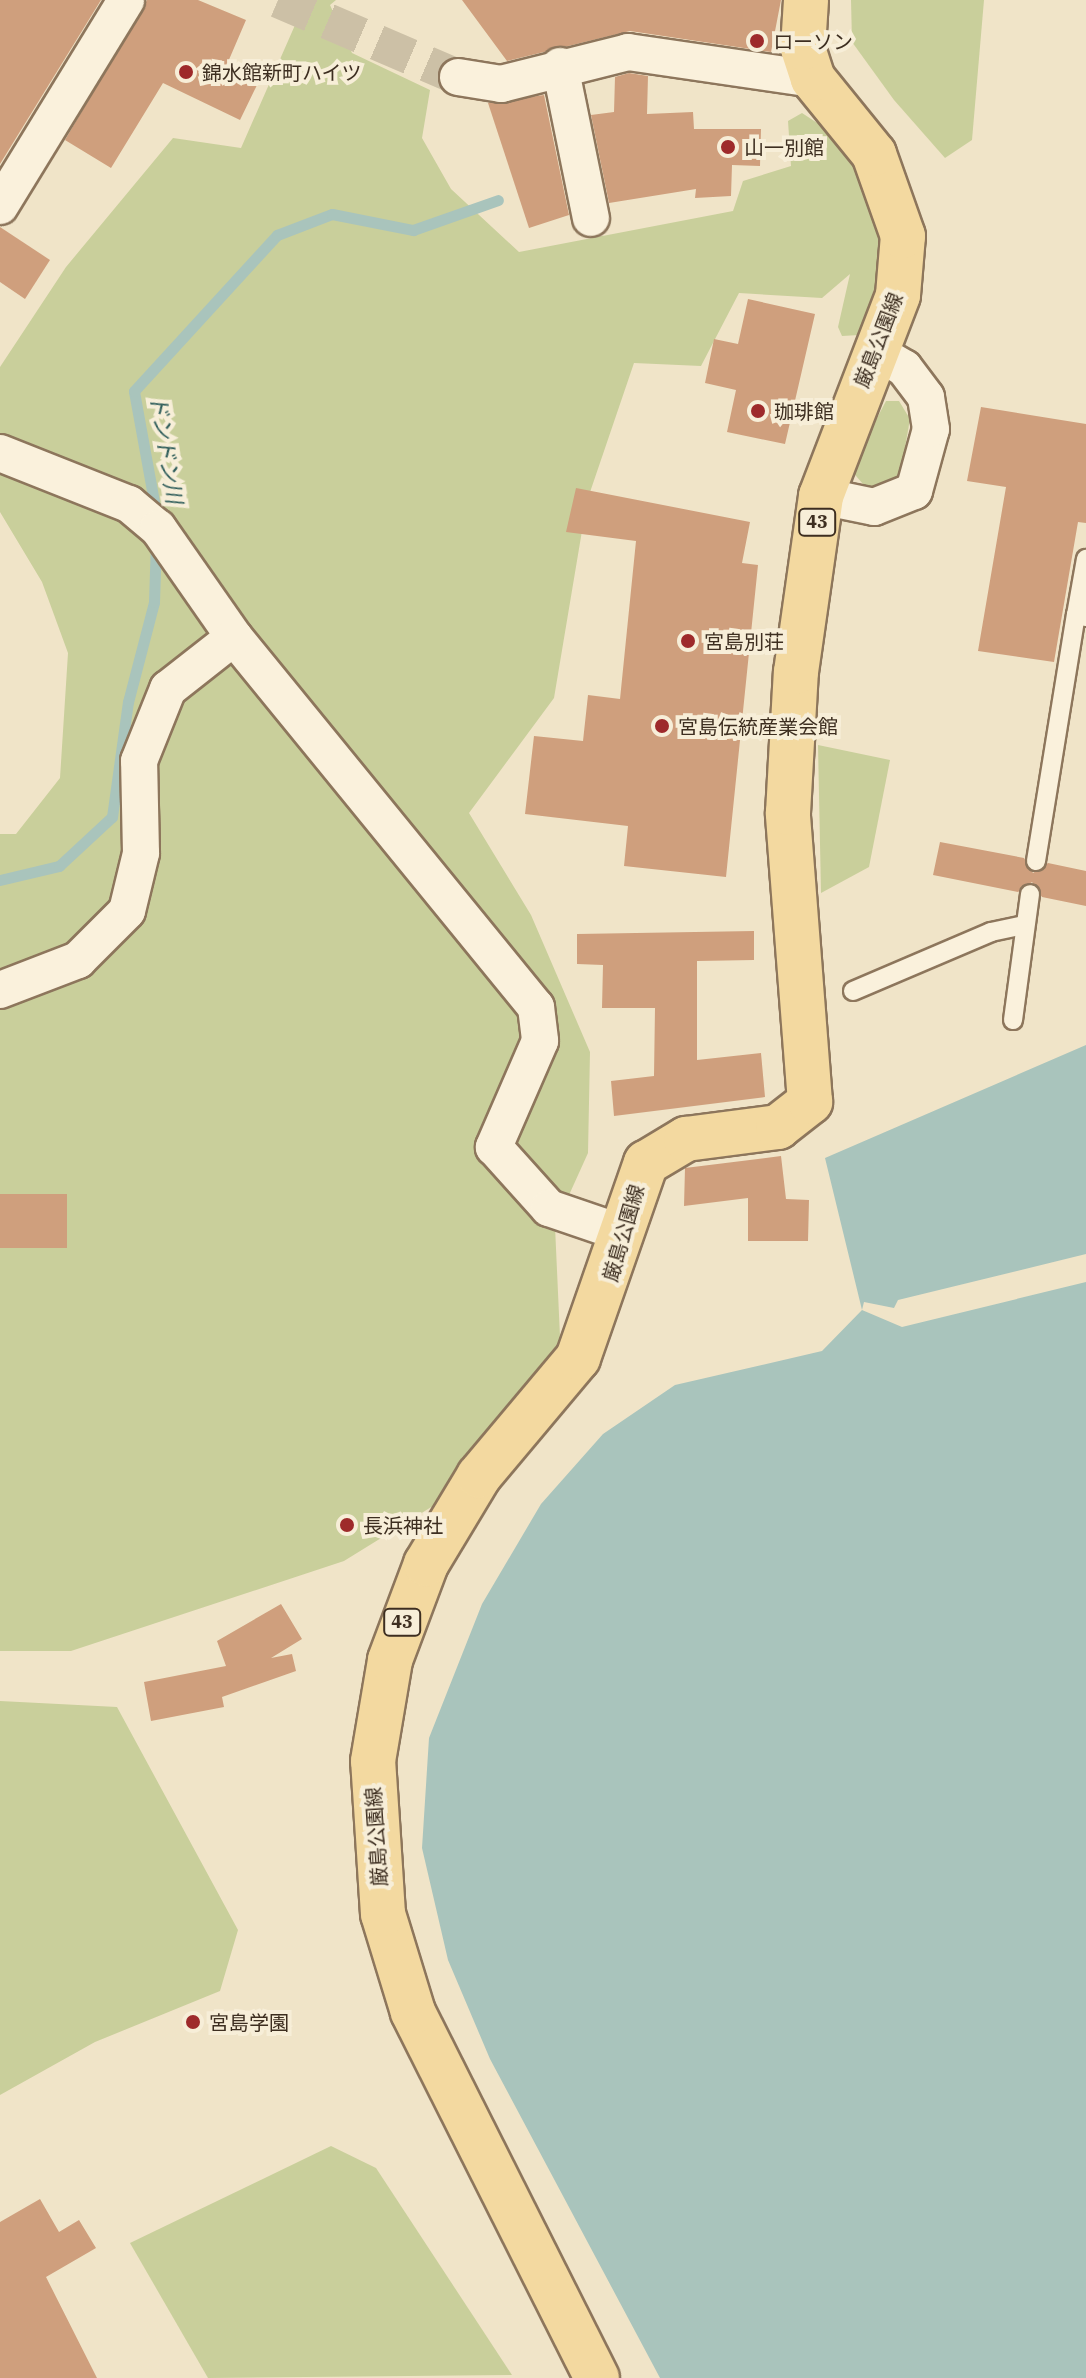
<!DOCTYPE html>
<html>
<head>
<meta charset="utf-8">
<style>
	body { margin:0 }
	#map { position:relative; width:1086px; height:2378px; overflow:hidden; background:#f0e4c8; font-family:"IBM Plex Serif","Noto Sans JP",serif }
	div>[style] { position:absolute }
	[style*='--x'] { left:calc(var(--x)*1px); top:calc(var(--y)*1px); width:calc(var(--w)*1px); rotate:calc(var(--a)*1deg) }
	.green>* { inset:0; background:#c9cf9b }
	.water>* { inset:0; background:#a9c4bc }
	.pier>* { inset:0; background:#f0e4c8 }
	.stream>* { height:11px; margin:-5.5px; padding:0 5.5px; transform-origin:5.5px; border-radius:5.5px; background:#a9c4bc }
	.building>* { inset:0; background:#cf9f7d; transform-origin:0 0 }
	.minor-tunnel>* { height:36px; margin-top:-18px; transform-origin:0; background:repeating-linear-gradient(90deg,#ccc0a6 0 36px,transparent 0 54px) }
	.roads { filter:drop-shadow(2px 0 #8d765c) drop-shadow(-2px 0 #8d765c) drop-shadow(0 2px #8d765c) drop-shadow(0 -2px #8d765c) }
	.service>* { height:18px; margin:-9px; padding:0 9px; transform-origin:9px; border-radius:9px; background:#faf1dc }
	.minor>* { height:36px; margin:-18px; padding:0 18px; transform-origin:18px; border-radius:18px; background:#faf1dc }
	.primary>* { height:44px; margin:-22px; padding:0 22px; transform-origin:22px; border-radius:22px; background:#f3d9a0 }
	.dots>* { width:22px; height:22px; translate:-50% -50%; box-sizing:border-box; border:4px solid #f7eed8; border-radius:50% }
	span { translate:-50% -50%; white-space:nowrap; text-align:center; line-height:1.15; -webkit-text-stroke:8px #f7eed8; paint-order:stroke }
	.shield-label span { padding:2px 6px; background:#f7eed8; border:2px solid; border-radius:6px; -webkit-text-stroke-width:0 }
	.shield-label { font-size:18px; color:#3d2e20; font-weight:700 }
	.poi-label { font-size:20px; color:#3d2e20 }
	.left { translate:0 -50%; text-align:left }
	.street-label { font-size:20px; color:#3d2e20 }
	.water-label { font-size:22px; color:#2f5d5a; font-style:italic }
</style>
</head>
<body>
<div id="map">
	<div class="green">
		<div style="clip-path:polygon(306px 0,336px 0,330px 5px,352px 53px,430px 90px,422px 138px,451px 189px,519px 252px,733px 211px,743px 181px,791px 166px,788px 121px,802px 113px,831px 132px,855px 161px,881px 235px,876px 284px,859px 335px,842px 336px,838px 327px,850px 274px,822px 298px,739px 293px,701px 366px,634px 363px,587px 501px,554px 698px,469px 813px,531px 915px,590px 1052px,588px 1153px,555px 1226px,561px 1359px,462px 1488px,344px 1561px,71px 1651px,0 1651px,0 834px,16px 834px,60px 778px,68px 653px,42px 582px,0 512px,0 367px,66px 267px,173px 138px,241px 148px)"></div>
		<div style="clip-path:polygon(851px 0,984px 0,972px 140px,945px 158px,894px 100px,852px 42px)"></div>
		<div style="clip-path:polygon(886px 401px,899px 401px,910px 419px,900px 476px,869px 491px,850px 469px)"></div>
		<div style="clip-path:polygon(818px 745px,890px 760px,869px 867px,821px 893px)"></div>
		<div style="clip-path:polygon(0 1701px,117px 1707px,238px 1930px,220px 1991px,95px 2042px,0 2095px)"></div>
		<div style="clip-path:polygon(331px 2146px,376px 2168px,512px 2375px,208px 2378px,130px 2243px)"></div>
	</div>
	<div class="water">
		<div style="clip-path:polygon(1086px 1045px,1086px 2378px,660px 2378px,490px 2059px,448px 1960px,422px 1848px,429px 1738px,482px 1604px,541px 1504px,603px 1434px,675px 1385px,822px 1351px,862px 1310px,825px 1158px)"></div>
	</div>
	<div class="pier">
		<div style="clip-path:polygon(1086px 1254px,1086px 1282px,902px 1327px,862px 1310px,864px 1302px,894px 1308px,898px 1300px)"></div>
	</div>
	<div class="stream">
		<div style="--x:157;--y:518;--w:129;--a:-100.3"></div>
		<div style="--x:134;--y:391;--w:212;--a:-47.5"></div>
		<div style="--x:277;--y:235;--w:59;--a:-20.9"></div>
		<div style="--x:332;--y:214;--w:83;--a:11.2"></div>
		<div style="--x:413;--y:230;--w:90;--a:-19.4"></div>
		<div style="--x:0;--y:880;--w:61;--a:-13.3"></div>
		<div style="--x:59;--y:866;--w:72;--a:-42.8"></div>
		<div style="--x:112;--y:817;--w:116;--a:-82.1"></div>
		<div style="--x:128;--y:702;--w:103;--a:-75.4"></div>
		<div style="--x:154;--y:602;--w:59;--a:-88.1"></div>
	</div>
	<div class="building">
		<div style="clip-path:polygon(0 0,101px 0,0 164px)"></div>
		<div style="clip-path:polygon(147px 0,198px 0,246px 20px,225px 69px,257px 85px,240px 120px,163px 83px,111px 168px,65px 140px)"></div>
		<div style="clip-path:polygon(462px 0,781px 0,771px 52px,630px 31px,507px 61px)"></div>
		<div style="clip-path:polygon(629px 73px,648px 76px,647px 114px,693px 112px,694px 129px,761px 129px,760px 166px,732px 165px,731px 196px,695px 198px,696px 189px,609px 203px,591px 115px,614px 112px,615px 77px)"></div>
		<div style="clip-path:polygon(544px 95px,569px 215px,529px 228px,488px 103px)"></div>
		<div style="clip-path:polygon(0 227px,50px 260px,25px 299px,0 282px)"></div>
		<div style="clip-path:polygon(748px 299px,815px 314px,785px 444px,727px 432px,736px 390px,705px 383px,714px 339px,738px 344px)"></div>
		<div style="clip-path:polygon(981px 407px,1086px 424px,1086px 523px,1078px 522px,1054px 662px,978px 651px,1006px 487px,967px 481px)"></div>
		<div style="clip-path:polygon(576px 488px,750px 522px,742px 563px,758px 565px,726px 877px,624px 866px,628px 826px,525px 814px,534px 736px,583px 741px,588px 695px,620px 699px,636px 541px,566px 532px)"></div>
		<div style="clip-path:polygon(940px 842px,1024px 858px,1033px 873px,1048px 863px,1086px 871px,1086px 906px,1042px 897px,1032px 882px,1018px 892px,933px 875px)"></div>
		<div style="clip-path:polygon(754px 931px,754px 960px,697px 961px,697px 1060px,761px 1053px,765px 1097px,614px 1116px,611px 1081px,654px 1076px,655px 1008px,602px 1008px,603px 965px,577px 964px,577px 934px)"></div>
		<div style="clip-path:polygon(781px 1156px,786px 1199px,809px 1200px,808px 1241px,748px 1241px,748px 1198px,684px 1206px,685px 1168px)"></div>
		<div style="left:0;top:1194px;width:67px;height:54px"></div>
		<div style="clip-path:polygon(281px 1604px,302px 1639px,271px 1658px,292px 1654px,296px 1671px,222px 1697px,224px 1707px,151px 1721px,144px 1682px,226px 1666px,217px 1641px)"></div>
		<div style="clip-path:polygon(40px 2199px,59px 2232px,79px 2220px,96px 2248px,46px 2277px,97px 2378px,0 2378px,0 2222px)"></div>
	</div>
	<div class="minor-tunnel">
		<div style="--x:278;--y:0;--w:196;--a:23.2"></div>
	</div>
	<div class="roads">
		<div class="service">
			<div style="--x:1076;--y:615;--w:57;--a:-79.9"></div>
			<div style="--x:1036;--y:861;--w:249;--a:-80.8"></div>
			<div style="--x:1076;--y:615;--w:10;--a:11"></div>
			<div style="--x:853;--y:991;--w:150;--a:-23.1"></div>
			<div style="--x:991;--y:932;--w:35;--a:-12"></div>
			<div style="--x:1013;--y:1020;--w:127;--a:-82.3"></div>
		</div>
		<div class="minor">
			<div style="--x:560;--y:66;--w:155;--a:78.5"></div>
			<div style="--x:458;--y:77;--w:44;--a:9.2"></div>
			<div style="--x:501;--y:84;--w:131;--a:-14.1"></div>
			<div style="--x:628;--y:52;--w:187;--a:8.3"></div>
			<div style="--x:0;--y:206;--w:241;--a:-58.5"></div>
			<div style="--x:0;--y:453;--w:139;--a:21.6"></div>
			<div style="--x:129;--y:504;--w:38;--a:40"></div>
			<div style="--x:158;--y:528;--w:133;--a:55.1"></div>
			<div style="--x:234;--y:637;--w:478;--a:50.8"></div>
			<div style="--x:536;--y:1007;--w:34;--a:83"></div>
			<div style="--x:540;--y:1041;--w:116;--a:113.5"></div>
			<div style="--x:494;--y:1147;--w:82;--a:48"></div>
			<div style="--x:549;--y:1208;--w:77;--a:18.9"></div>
			<div style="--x:821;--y:496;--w:54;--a:11.7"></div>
			<div style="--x:874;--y:507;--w:43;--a:-21.8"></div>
			<div style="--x:914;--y:491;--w:64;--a:-74.7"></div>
			<div style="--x:931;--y:429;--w:32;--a:-99"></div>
			<div style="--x:926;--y:397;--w:36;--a:-127"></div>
			<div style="--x:904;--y:368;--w:32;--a:-150"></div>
			<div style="--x:0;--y:990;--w:84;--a:-21"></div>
			<div style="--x:78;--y:960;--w:69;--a:-45"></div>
			<div style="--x:127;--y:911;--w:60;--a:-76.4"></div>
			<div style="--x:141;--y:853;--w:92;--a:-91.2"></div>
			<div style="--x:139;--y:761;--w:78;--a:-68.1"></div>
			<div style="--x:168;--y:689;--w:84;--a:-38.2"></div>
		</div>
		<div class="primary">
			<div style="--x:597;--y:2378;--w:410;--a:-116.7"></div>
			<div style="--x:413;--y:2012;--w:102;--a:-107"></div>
			<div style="--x:383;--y:1914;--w:153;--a:-93.7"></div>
			<div style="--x:373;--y:1761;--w:102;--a:-80.4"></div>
			<div style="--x:390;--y:1660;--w:103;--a:-69.4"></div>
			<div style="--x:426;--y:1564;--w:103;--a:-58.9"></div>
			<div style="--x:479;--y:1476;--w:154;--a:-50"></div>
			<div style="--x:578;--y:1358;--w:207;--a:-70.8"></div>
			<div style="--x:646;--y:1163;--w:47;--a:-31"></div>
			<div style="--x:686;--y:1139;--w:93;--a:-7.4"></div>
			<div style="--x:778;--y:1127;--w:41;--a:-38"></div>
			<div style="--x:810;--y:1102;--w:290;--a:-94.4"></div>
			<div style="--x:788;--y:813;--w:141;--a:-86.8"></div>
			<div style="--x:796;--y:672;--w:178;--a:-81.9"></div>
			<div style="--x:821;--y:496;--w:215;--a:-69"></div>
			<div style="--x:898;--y:295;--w:59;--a:-85.2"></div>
			<div style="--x:903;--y:236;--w:87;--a:-109.5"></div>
			<div style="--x:874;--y:154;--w:97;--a:-129.1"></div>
			<div style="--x:813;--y:79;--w:33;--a:-108"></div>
			<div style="--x:803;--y:48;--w:48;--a:-86.4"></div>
		</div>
	</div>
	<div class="dots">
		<div style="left:757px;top:41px;background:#9e2a2b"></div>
		<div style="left:186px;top:72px;background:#9e2a2b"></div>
		<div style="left:728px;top:147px;background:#9e2a2b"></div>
		<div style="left:758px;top:411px;background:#9e2a2b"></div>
		<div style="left:688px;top:641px;background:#9e2a2b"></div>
		<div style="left:662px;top:726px;background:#9e2a2b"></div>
		<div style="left:347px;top:1525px;background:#9e2a2b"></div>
		<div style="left:193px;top:2022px;background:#9e2a2b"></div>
	</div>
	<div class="shield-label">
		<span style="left:817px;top:522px">43</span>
		<span style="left:402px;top:1622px">43</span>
	</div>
	<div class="poi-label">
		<span class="left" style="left:773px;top:41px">ローソン</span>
		<span class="left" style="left:202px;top:72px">錦水館新町ハイツ</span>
		<span class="left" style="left:744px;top:147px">山一別館</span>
		<span class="left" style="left:774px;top:411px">珈琲館</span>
		<span class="left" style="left:704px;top:641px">宮島別荘</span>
		<span class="left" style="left:678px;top:726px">宮島伝統産業会館</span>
		<span class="left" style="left:363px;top:1525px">長浜神社</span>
		<span class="left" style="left:209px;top:2022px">宮島学園</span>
	</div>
	<div class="street-label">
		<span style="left:878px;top:340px;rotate:-69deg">厳島公園線</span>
		<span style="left:623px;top:1233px;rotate:-74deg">厳島公園線</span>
		<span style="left:376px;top:1837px;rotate:-94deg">厳島公園線</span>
	</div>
	<div class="water-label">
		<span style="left:167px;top:449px;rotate:81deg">ドンドン川</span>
	</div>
</div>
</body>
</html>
